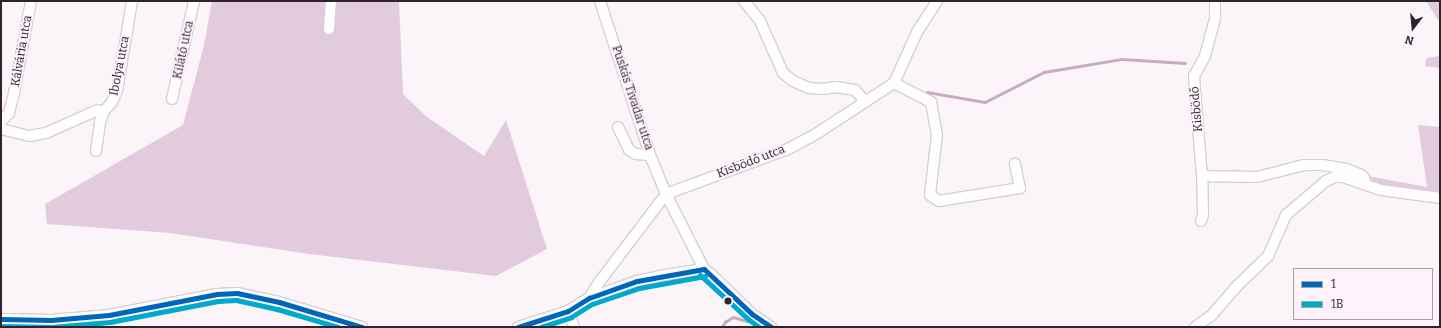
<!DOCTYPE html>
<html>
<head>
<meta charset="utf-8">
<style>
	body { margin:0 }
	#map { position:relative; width:1441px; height:328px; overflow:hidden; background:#fbf5fa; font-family:Bitter,serif }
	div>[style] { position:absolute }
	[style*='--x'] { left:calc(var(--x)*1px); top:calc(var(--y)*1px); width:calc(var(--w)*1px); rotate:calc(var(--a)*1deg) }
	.forest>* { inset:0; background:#e2cbdc }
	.stream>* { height:2.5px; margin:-1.25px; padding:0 1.25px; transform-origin:1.25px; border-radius:1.25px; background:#c6acc0 }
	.roads { filter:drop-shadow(1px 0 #d7cfd5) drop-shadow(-1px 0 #d7cfd5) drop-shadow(0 1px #d7cfd5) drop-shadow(0 -1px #d7cfd5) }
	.minor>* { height:10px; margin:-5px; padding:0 5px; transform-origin:5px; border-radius:5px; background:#fefefe }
	.bus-1>* { height:5px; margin:-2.5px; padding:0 2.5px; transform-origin:2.5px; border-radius:2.5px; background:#0065bd }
	.bus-2>* { height:5px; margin:-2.5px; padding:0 2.5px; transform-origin:2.5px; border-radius:2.5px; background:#00a9ce }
	.dots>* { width:11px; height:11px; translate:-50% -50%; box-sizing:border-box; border:2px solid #fef2fb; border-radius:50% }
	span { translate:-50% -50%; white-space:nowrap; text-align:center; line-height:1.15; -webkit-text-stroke:3px #fef2fb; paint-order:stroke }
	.street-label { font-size:12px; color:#2f242c }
	.frame { position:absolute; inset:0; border:2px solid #2f242c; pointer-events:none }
	.legend { position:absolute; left:1293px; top:268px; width:140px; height:52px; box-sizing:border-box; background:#fef2fb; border:1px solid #aba0a8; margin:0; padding:5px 7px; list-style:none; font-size:12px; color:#2f242c }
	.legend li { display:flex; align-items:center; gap:8px; height:20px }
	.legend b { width:20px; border:1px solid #aba0a8 }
	.north { position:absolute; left:1393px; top:8px; width:40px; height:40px; -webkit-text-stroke:3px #fef2fb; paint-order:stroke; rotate:196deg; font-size:11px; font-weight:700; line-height:16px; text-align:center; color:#2f242c }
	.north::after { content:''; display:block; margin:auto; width:14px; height:18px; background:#2f242c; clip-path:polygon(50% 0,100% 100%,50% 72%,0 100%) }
</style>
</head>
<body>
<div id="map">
	<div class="forest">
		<div style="clip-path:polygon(212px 1px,399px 1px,403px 94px,427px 117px,484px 156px,506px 120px,547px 249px,496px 276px,309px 254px,170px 233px,47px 224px,45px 204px,183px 125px,204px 45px)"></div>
		<div style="clip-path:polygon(1426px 1px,1440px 1px,1440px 23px)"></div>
		<div style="clip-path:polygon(1440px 56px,1440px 68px,1425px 66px,1426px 58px)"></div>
		<div style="clip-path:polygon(1418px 125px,1440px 127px,1440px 196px,1370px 183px,1368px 176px,1427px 187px)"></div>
	</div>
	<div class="stream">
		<div style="--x:927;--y:92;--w:59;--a:9.8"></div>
		<div style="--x:985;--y:102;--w:66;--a:-27"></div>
		<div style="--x:1044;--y:72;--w:79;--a:-9.5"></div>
		<div style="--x:1122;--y:59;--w:63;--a:3.6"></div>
		<div style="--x:722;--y:327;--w:6;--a:-59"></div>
		<div style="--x:725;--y:322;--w:9;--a:-32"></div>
		<div style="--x:733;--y:317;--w:15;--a:16"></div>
	</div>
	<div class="roads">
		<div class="minor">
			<div style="--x:600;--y:1;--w:162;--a:72"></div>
			<div style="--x:650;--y:155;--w:42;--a:67.7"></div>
			<div style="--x:666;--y:194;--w:84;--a:63.1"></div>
			<div style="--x:744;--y:1;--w:26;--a:51"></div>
			<div style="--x:760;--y:21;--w:57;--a:66.1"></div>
			<div style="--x:783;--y:73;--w:13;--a:39"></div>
			<div style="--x:793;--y:81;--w:17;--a:24"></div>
			<div style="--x:809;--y:88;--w:14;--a:4"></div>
			<div style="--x:823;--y:89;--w:13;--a:-9"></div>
			<div style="--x:836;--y:87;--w:19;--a:9"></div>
			<div style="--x:855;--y:90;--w:15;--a:48"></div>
			<div style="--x:329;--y:29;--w:28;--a:-86"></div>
			<div style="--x:894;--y:83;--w:42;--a:27.2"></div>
			<div style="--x:931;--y:102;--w:34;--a:80"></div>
			<div style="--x:937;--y:135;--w:60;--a:96.7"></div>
			<div style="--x:930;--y:195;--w:11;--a:34"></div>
			<div style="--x:939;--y:201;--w:82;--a:-9.1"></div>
			<div style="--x:1020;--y:188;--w:25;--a:-102"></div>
			<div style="--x:172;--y:99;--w:100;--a:-77.3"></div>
			<div style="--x:1;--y:121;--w:11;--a:-45"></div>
			<div style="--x:9;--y:113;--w:21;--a:-76"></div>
			<div style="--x:14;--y:93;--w:94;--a:-79.5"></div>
			<div style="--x:618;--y:127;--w:25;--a:64"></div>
			<div style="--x:629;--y:150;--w:8;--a:30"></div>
			<div style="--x:636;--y:154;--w:14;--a:4"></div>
			<div style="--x:1;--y:129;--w:29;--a:14"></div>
			<div style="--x:29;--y:136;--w:17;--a:-10"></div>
			<div style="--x:46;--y:133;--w:57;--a:-23.9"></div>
			<div style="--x:96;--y:151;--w:29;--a:-82"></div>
			<div style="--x:100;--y:122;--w:12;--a:-70"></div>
			<div style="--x:104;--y:111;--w:12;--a:-48"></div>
			<div style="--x:112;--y:102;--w:12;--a:-66"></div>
			<div style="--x:117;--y:91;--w:91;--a:-80.5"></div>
			<div style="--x:1202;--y:176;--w:55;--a:1"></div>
			<div style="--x:1257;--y:177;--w:49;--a:-14.3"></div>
			<div style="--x:1304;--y:165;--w:18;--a:0"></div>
			<div style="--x:1322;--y:165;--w:25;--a:9"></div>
			<div style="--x:1347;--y:169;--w:15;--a:23"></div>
			<div style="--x:1361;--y:175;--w:4;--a:45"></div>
			<div style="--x:1364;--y:178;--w:5;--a:79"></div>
			<div style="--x:1201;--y:221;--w:6;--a:-72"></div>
			<div style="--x:1203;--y:215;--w:39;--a:-91"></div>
			<div style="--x:1202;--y:176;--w:100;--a:-94.6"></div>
			<div style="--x:1194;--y:76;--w:23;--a:-61"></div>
			<div style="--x:1205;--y:56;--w:39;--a:-75"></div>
			<div style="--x:1215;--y:18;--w:17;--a:-90"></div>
			<div style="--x:704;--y:269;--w:10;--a:37"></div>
			<div style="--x:712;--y:275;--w:56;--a:44.3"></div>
			<div style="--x:752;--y:314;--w:23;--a:34"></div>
			<div style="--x:589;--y:298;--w:20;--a:-57"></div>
			<div style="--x:600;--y:281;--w:109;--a:-52.8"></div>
			<div style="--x:666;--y:194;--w:130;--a:-20.2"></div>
			<div style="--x:788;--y:149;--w:32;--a:-28"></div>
			<div style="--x:816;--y:134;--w:93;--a:-33.2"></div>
			<div style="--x:894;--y:83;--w:56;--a:-65.7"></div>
			<div style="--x:917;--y:32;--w:37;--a:-57"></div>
			<div style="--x:568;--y:311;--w:17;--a:69"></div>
			<div style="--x:1;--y:319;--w:50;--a:1.1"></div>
			<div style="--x:51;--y:320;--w:58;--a:-4.9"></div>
			<div style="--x:109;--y:315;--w:110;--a:-11"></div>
			<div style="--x:217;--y:294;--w:20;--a:-3"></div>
			<div style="--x:237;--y:293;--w:43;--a:12.1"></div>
			<div style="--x:279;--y:302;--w:87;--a:16.8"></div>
			<div style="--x:108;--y:327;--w:12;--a:-85"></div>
			<div style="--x:518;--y:327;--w:52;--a:-17.7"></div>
			<div style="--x:568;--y:311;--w:25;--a:-32"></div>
			<div style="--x:589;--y:298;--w:51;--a:-19.5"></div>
			<div style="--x:637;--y:281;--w:29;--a:-12"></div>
			<div style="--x:665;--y:275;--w:39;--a:-9"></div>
			<div style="--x:1195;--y:327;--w:19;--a:-35"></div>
			<div style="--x:1211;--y:316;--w:40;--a:-49"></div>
			<div style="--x:1237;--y:286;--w:43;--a:-44.1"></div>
			<div style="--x:1268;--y:256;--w:45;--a:-66.3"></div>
			<div style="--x:1286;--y:215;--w:52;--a:-40.4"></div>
			<div style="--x:1326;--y:181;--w:10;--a:-24"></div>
			<div style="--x:1335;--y:177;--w:8;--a:0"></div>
			<div style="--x:1343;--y:177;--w:40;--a:18.9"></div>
			<div style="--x:1381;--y:190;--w:60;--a:7.7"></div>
		</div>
	</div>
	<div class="bus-1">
		<div style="--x:704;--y:269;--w:66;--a:43.2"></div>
		<div style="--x:752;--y:314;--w:23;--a:34"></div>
		<div style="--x:1;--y:319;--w:50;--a:1.1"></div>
		<div style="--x:51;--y:320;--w:58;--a:-4.9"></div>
		<div style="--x:109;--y:315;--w:110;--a:-11"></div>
		<div style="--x:217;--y:294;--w:20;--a:-3"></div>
		<div style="--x:237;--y:293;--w:43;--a:12.1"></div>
		<div style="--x:279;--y:302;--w:87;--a:16.8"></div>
		<div style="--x:518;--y:327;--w:52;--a:-17.7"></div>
		<div style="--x:568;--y:311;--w:25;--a:-32"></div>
		<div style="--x:589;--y:298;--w:51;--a:-19.5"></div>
		<div style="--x:637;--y:281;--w:68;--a:-10.2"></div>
	</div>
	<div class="bus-2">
		<div style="--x:700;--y:275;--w:65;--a:42.5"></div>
		<div style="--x:748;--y:319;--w:14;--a:36"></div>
		<div style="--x:1;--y:326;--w:51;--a:1.1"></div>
		<div style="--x:52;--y:327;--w:58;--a:-4.9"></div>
		<div style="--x:110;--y:322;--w:110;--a:-11"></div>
		<div style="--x:218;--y:301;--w:18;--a:-3"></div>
		<div style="--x:236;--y:300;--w:42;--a:12.4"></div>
		<div style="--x:277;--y:309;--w:64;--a:16.4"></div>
		<div style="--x:541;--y:327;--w:32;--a:-18"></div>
		<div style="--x:571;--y:317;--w:25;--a:-32"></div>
		<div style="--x:592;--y:304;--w:50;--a:-18.8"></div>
		<div style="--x:639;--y:288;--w:67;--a:-10.3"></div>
	</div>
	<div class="dots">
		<div style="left:728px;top:301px;background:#2f242c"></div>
	</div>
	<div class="street-label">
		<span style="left:184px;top:50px;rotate:-78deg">Kilátó utca</span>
		<span style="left:22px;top:51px;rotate:-80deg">Kálvária utca</span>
		<span style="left:120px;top:66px;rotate:-79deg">Ibolya utca</span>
		<span style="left:632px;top:98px;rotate:72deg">Puskás Tivadar utca</span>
		<span style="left:1197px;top:109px;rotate:-95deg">Kisbödő</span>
		<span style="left:751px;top:162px;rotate:-21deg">Kisbödő utca</span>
	</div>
	<div class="frame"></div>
	<ul class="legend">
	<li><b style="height:5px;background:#0065bd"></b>1</li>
	<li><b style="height:5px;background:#00a9ce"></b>1B</li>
	</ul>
	<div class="north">N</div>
</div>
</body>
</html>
